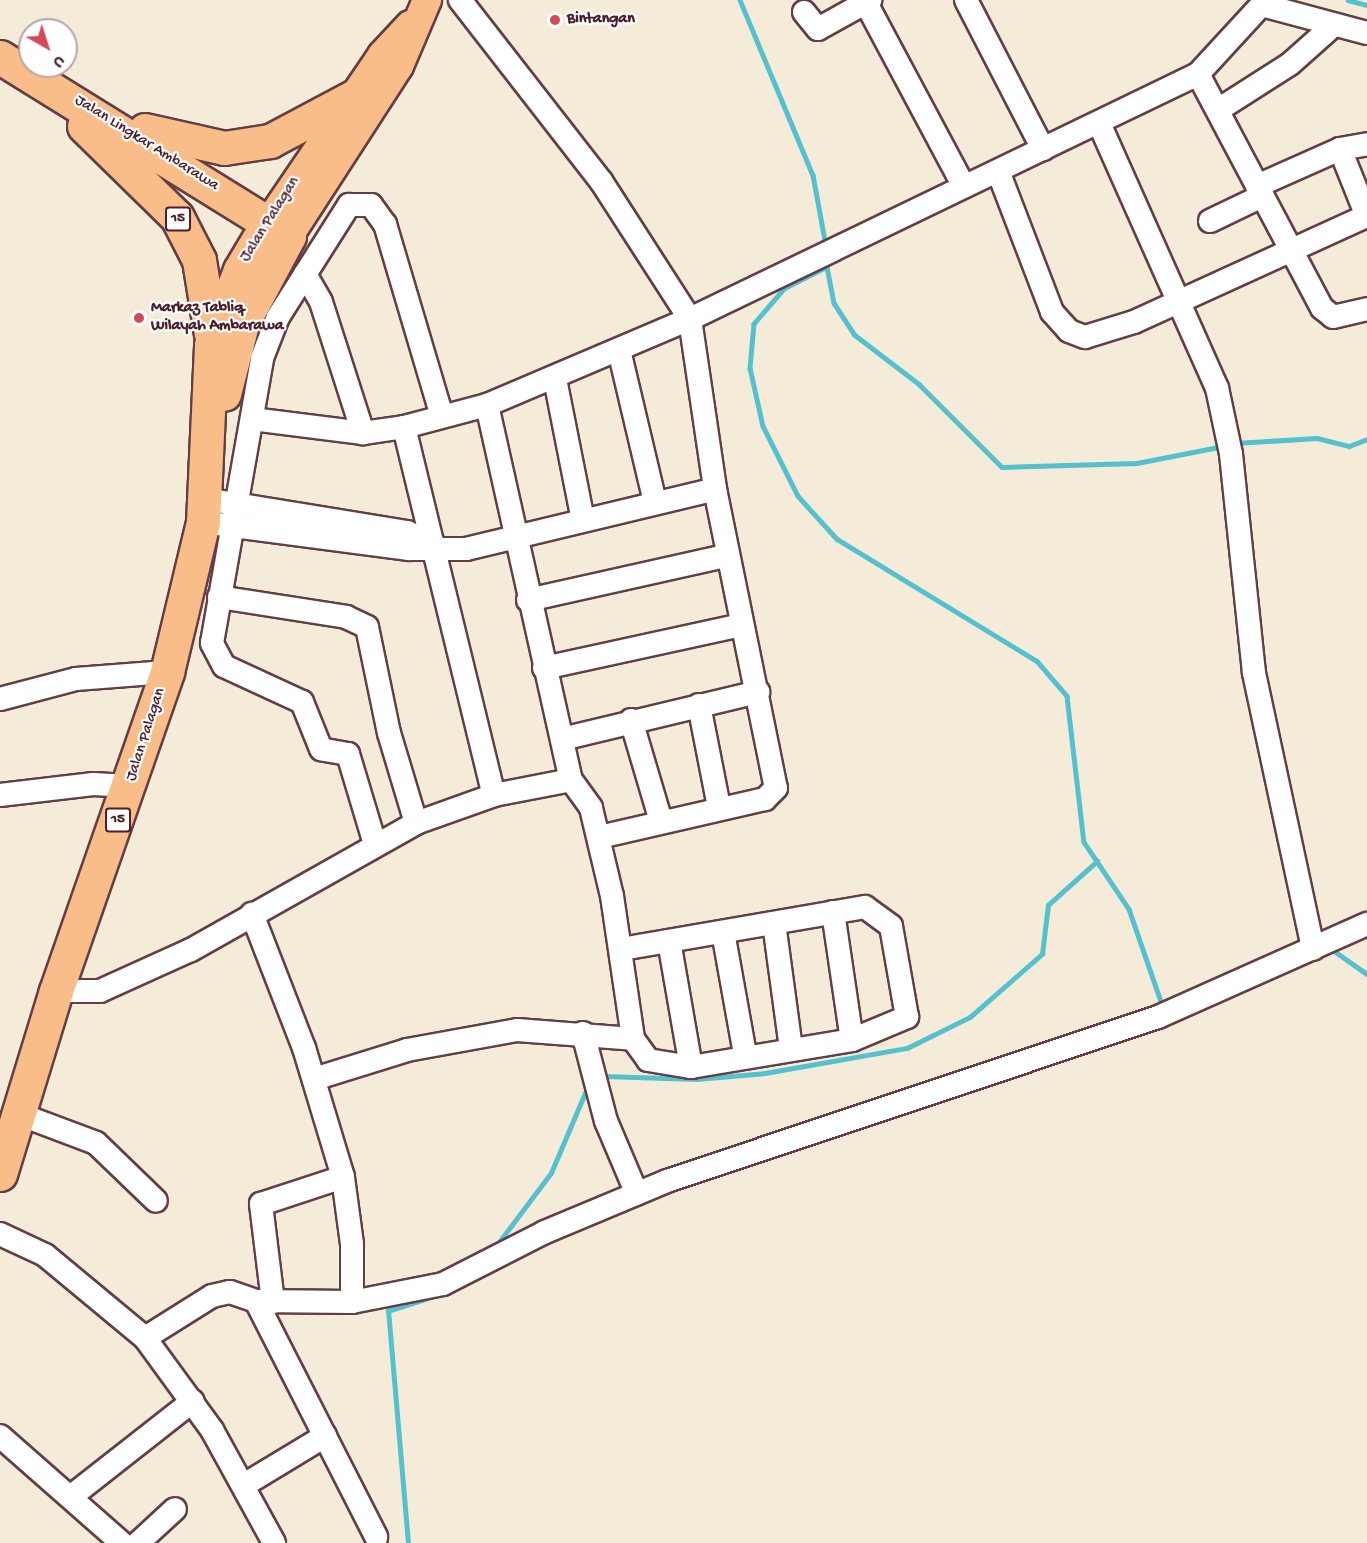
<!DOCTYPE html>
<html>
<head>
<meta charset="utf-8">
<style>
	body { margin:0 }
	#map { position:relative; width:1367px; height:1543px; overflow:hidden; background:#f4ecd9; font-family:"Gochi Hand",sans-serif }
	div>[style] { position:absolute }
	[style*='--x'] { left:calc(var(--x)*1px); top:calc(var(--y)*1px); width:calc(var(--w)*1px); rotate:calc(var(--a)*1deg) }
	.stream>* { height:4.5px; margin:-2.25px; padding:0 2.25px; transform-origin:2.25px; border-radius:2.25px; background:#55c1cf }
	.roads { filter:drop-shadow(2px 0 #643e45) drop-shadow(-2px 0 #643e45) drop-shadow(0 2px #643e45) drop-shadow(0 -2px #643e45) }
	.minor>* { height:22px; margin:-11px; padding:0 11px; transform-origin:11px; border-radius:11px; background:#fff }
	.major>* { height:28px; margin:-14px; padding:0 14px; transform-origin:14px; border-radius:14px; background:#f8bd89 }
	.highway>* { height:33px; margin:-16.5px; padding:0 16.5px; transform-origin:16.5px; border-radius:16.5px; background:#f8bd89 }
	.dots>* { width:16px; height:16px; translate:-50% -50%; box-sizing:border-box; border:3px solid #fff; border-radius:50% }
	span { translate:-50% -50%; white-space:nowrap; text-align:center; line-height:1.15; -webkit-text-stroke:4.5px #fff; paint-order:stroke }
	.shield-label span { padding:2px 4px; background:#fff; border:2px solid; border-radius:4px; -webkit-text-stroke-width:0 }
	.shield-label { font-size:15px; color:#4a1f2b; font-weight:700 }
	.poi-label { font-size:16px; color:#4a1f2b; font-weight:700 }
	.left { translate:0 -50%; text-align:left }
	.street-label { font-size:16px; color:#4a1f2b }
	.north { position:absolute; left:18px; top:18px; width:60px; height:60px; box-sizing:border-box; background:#fff; border:2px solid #b7a5aa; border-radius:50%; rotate:141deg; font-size:16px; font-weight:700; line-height:24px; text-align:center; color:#4a1f2b }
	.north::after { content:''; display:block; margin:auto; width:21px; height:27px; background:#d1495b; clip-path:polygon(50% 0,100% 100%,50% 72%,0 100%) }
</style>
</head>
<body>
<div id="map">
	<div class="stream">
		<div style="--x:740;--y:0;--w:190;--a:67.4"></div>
		<div style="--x:813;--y:175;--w:72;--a:79.6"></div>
		<div style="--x:1348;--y:0;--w:20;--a:15"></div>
		<div style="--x:827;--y:267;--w:48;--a:152.9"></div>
		<div style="--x:784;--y:289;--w:46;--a:130.6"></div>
		<div style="--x:754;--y:324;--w:44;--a:95.2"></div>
		<div style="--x:750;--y:368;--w:59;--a:77.4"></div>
		<div style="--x:763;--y:426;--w:78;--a:63.4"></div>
		<div style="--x:798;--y:496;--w:58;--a:47.8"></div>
		<div style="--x:837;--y:539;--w:234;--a:31.4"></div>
		<div style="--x:1037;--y:661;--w:46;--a:49.4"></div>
		<div style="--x:1067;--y:696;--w:147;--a:83.4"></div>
		<div style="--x:1084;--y:842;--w:81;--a:56.1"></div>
		<div style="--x:1129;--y:909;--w:104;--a:70.9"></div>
		<div style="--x:827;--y:267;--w:37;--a:79"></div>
		<div style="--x:834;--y:303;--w:38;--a:57"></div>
		<div style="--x:855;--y:335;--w:81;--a:37.4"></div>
		<div style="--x:919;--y:384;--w:117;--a:45"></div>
		<div style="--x:1002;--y:467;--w:135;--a:-1.7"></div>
		<div style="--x:1137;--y:463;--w:89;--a:-11.1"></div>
		<div style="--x:1235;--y:443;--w:82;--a:-3.5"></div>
		<div style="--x:1317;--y:438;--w:33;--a:14"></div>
		<div style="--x:1349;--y:446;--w:19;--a:-21"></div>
		<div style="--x:1330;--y:948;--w:45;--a:35.1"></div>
		<div style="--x:603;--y:1076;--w:94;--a:1.8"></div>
		<div style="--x:697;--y:1079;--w:68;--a:-5"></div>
		<div style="--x:765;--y:1073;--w:144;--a:-10"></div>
		<div style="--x:907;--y:1048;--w:70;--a:-26.2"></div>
		<div style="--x:970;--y:1017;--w:96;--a:-41.2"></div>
		<div style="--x:1042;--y:954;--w:49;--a:-83"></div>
		<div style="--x:1048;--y:905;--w:66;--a:-41.9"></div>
		<div style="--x:496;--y:1246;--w:91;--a:-53"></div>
		<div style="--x:551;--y:1173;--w:95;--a:-67"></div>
		<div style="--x:408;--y:1543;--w:233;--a:-94.9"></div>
		<div style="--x:388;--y:1311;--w:49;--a:-17.7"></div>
	</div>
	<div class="roads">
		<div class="minor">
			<div style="--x:460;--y:0;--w:229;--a:52.1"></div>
			<div style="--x:601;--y:181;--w:164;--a:57.2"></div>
			<div style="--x:690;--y:319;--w:564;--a:-25.75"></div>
			<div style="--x:1198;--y:74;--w:100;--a:-47.4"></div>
			<div style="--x:966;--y:0;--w:168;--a:62.7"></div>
			<div style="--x:866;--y:3;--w:206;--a:61.9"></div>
			<div style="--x:1262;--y:5;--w:109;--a:14.9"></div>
			<div style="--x:804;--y:12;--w:22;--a:51"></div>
			<div style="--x:818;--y:29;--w:60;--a:-29.1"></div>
			<div style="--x:1198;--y:74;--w:265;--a:62.1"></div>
			<div style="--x:1322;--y:308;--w:14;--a:39"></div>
			<div style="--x:1333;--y:317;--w:35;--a:-13"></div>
			<div style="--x:1218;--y:110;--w:85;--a:-32.6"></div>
			<div style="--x:1290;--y:64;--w:59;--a:-41.6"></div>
			<div style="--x:1099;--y:123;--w:290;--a:66"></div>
			<div style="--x:1217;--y:388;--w:67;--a:78"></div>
			<div style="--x:1231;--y:454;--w:220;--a:84"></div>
			<div style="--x:1254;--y:673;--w:282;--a:77.9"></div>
			<div style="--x:1340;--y:149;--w:72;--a:68.1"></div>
			<div style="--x:998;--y:171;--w:151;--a:69"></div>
			<div style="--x:1052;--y:312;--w:25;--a:48"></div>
			<div style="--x:1069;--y:331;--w:17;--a:21"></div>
			<div style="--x:1085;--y:337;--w:51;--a:-17"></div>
			<div style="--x:1134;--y:322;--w:256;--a:-24.5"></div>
			<div style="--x:1257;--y:186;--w:91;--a:-24"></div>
			<div style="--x:1340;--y:149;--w:27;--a:-10"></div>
			<div style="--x:1210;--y:221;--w:58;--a:-25.7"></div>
			<div style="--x:305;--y:274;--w:32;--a:60"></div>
			<div style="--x:321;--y:302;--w:138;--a:72.2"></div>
			<div style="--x:619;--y:350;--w:156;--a:76.7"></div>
			<div style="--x:555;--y:379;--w:144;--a:78.8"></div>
			<div style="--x:487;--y:405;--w:384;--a:77.4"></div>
			<div style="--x:252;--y:419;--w:112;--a:7.2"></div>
			<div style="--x:363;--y:433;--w:41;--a:-8.3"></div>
			<div style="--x:404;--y:427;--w:86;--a:-14.8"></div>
			<div style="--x:487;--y:405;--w:220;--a:-23"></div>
			<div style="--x:690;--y:319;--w:172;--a:81.6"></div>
			<div style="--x:404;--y:427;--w:379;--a:76.3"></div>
			<div style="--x:205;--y:499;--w:205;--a:9.3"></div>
			<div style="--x:407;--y:532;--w:32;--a:26"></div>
			<div style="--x:203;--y:522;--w:208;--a:7.5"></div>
			<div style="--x:409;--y:549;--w:57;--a:0"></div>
			<div style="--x:466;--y:549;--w:256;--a:-13.5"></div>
			<div style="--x:715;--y:489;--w:305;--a:78.5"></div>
			<div style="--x:776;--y:788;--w:16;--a:135"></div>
			<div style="--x:765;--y:799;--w:170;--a:167.1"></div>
			<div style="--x:219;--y:597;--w:129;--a:8.9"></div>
			<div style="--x:346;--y:617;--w:23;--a:25"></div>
			<div style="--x:367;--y:627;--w:108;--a:78.3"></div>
			<div style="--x:389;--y:733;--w:94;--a:73.3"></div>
			<div style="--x:528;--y:600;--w:202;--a:-12.6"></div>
			<div style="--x:544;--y:668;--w:202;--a:-12.3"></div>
			<div style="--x:0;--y:699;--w:79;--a:-14.7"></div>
			<div style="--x:76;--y:679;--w:91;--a:-4.4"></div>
			<div style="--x:699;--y:705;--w:104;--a:78.9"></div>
			<div style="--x:631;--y:720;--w:105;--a:73.5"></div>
			<div style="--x:562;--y:739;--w:202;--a:-13.5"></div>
			<div style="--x:0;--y:795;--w:94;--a:-6.7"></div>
			<div style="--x:93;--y:784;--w:37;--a:3"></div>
			<div style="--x:375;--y:844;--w:94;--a:-106.7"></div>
			<div style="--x:348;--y:754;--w:27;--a:-170"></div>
			<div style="--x:321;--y:749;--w:51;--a:-112"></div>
			<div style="--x:302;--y:702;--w:86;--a:-155.2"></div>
			<div style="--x:224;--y:666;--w:26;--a:-118"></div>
			<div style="--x:212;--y:643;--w:289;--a:-80"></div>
			<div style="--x:262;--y:358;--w:44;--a:-68.7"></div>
			<div style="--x:278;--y:317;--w:133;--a:-57.6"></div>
			<div style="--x:349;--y:205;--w:22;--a:0"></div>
			<div style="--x:371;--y:205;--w:24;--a:54"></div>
			<div style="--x:385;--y:224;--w:200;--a:73.5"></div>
			<div style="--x:833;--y:912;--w:129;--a:81.6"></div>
			<div style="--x:774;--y:923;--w:126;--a:82.3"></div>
			<div style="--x:723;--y:932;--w:124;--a:79.8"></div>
			<div style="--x:669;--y:941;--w:128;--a:80.1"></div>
			<div style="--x:56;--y:991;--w:44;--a:0"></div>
			<div style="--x:100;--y:991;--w:100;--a:-24.3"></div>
			<div style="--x:191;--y:950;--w:258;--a:-29.4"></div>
			<div style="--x:416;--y:823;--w:83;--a:-19.7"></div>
			<div style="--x:494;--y:795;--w:78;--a:-11"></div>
			<div style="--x:571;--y:780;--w:34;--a:54"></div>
			<div style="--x:591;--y:808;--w:90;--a:76.6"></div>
			<div style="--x:612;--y:896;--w:145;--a:81.6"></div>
			<div style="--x:633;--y:1039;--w:26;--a:54"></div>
			<div style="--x:648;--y:1060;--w:44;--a:9.2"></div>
			<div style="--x:691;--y:1067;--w:163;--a:-9.5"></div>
			<div style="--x:852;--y:1040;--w:60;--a:-22.7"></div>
			<div style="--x:907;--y:1017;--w:92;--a:-100"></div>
			<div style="--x:891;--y:926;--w:32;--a:-144"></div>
			<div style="--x:865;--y:907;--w:247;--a:170.2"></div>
			<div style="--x:583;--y:1033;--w:91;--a:75.4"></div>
			<div style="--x:606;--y:1121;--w:79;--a:67"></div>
			<div style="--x:314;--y:1079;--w:97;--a:-17.3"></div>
			<div style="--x:407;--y:1050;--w:112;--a:-10.3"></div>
			<div style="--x:517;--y:1030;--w:116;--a:4.4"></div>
			<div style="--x:19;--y:1114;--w:82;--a:20.6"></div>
			<div style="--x:96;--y:1143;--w:83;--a:44"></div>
			<div style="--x:0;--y:1234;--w:50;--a:25"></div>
			<div style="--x:45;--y:1255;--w:130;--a:39.7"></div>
			<div style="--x:145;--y:1338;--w:114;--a:53.9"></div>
			<div style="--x:212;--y:1430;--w:129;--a:61.2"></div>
			<div style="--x:256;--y:1301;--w:265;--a:63"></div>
			<div style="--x:273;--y:1302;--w:99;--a:-97"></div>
			<div style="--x:261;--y:1204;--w:86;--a:-18.2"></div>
			<div style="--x:352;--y:1302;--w:93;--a:-11.2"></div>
			<div style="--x:443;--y:1284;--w:114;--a:-27"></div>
			<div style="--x:545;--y:1232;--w:132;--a:-22.7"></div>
			<div style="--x:667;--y:1181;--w:518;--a:-18.47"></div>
			<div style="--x:1158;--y:1017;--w:229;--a:-24"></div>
			<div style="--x:145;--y:1338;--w:79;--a:-32.1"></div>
			<div style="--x:212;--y:1296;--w:18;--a:-13"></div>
			<div style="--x:230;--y:1292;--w:28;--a:19"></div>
			<div style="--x:256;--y:1301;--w:96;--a:0.6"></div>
			<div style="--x:352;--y:1302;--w:58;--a:-90"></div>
			<div style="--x:352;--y:1244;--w:68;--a:-97.7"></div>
			<div style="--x:343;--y:1177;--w:135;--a:-106.8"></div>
			<div style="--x:304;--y:1048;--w:144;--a:-111.2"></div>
			<div style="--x:0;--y:1436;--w:162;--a:41.3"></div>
			<div style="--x:244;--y:1485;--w:95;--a:-31.2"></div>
			<div style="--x:73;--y:1495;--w:152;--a:-38.1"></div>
			<div style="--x:138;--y:1543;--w:50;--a:-42.6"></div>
		</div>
		<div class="major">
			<div style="--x:268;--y:223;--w:203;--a:-55.8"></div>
			<div style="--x:382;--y:55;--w:41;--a:-47"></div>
			<div style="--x:289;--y:236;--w:202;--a:-57.1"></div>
			<div style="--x:399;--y:66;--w:72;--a:-67"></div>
		</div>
		<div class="highway">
			<div style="--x:0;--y:57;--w:340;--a:31.8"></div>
			<div style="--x:289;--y:236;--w:100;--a:118.1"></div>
			<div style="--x:242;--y:324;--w:72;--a:104.4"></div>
			<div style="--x:84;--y:126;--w:130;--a:44.4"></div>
			<div style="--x:177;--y:217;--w:48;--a:62.9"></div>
			<div style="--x:199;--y:260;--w:75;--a:80.8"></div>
			<div style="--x:145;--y:130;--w:81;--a:12.8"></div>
			<div style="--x:224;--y:148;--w:47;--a:-8.7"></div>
			<div style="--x:270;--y:141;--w:92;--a:-28"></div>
			<div style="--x:0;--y:1174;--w:191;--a:-73"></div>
			<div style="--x:56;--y:991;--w:338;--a:-70.8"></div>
			<div style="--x:167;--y:672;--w:154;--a:-76.5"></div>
			<div style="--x:203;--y:522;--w:177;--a:-87.4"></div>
			<div style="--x:211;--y:345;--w:80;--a:-68.9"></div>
			<div style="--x:240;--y:270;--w:55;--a:-59.2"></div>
		</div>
	</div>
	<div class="dots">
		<div style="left:555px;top:20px;background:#d1495b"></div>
		<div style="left:139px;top:318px;background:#d1495b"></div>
	</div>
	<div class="shield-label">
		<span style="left:178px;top:219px">15</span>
		<span style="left:118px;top:820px">15</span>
	</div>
	<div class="poi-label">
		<span class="left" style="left:567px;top:20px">Bintangan</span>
		<span class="left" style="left:151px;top:318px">Markaz Tabliq<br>Wilayah Ambarawa</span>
	</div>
	<div class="street-label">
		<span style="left:146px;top:144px;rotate:32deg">Jalan Lingkar Ambarawa</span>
		<span style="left:271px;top:220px;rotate:-58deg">Jalan Palagan</span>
		<span style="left:147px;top:735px;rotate:-72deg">Jalan Palagan</span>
	</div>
	<div class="north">U</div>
</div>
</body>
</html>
